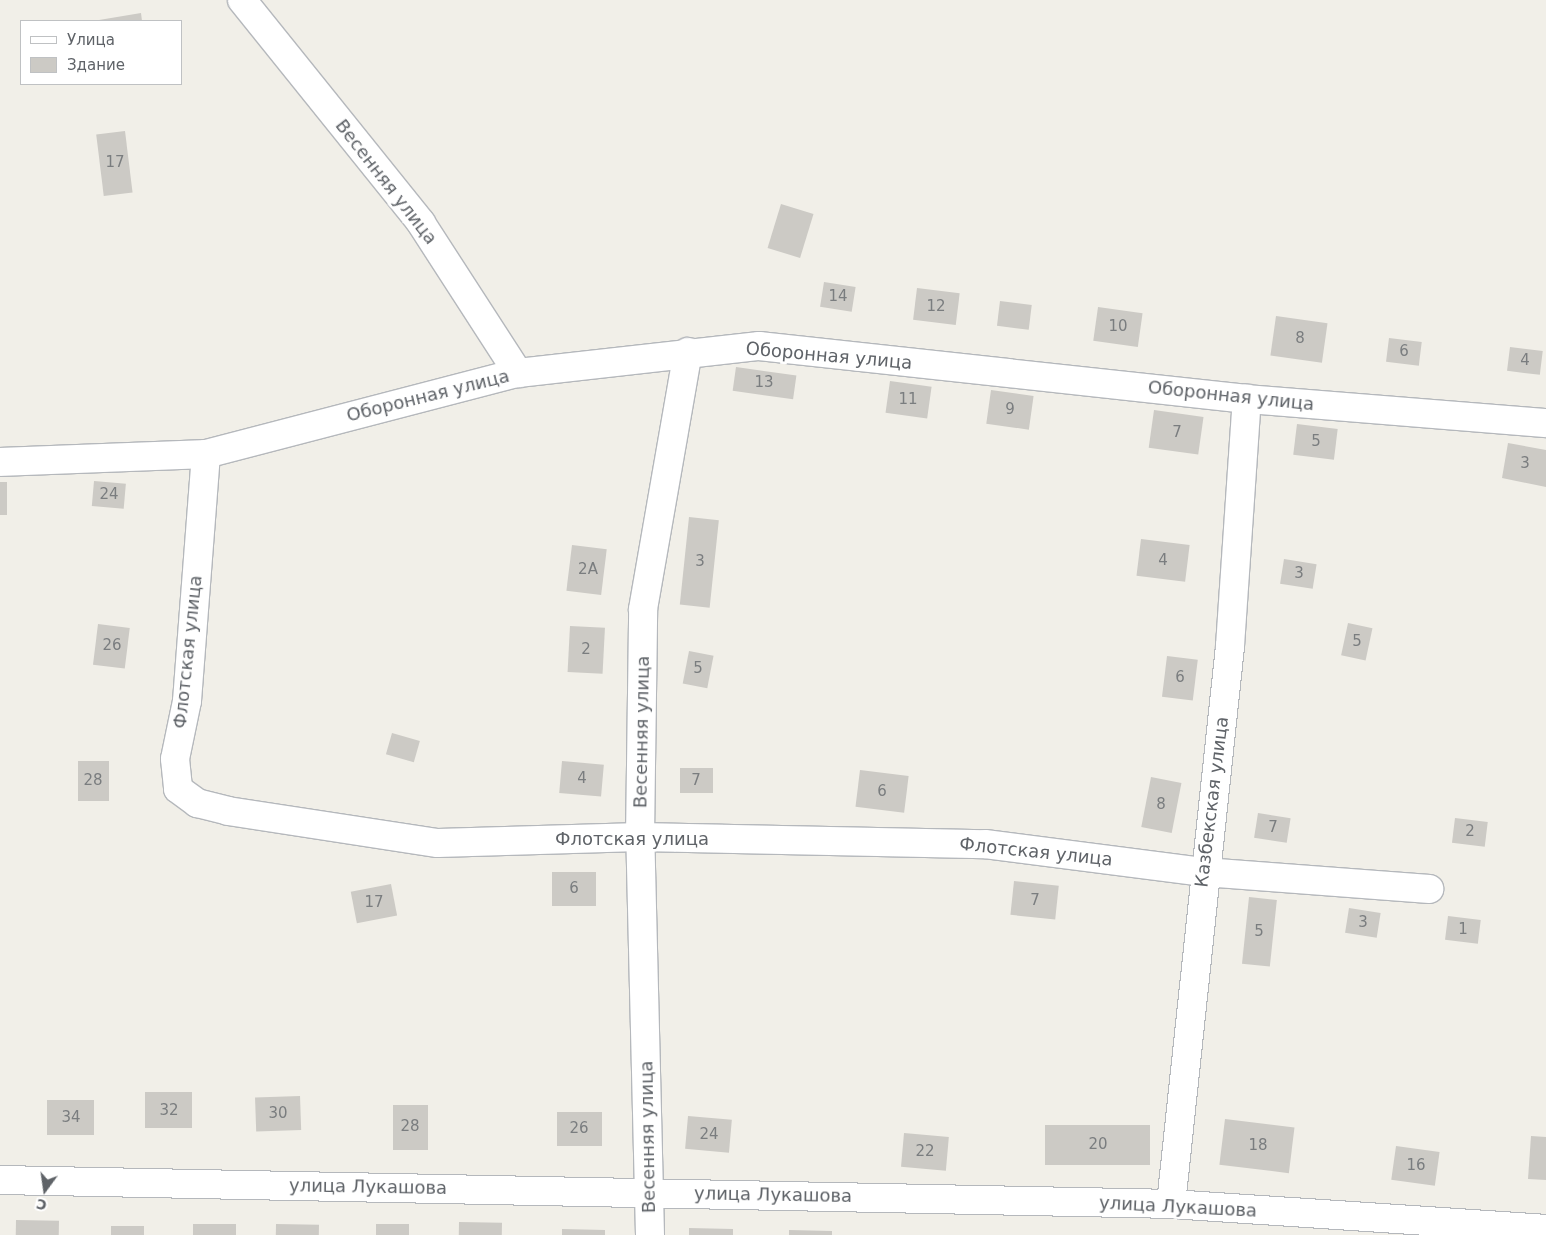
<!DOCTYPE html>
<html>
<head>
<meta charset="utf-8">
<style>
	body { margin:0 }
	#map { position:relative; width:1546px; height:1235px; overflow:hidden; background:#f1efe8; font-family:"DejaVu Sans",sans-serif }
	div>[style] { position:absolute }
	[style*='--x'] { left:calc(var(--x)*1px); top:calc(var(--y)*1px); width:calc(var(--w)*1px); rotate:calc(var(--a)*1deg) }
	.building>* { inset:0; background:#cccac5; transform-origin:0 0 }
	.roads { filter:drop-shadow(1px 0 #b5b8bc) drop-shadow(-1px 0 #b5b8bc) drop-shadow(0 1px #b5b8bc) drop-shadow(0 -1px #b5b8bc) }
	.minor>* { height:28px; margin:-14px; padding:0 14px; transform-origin:14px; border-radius:14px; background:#fff }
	span { translate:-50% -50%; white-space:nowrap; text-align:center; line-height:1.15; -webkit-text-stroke:5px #fff; paint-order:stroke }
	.number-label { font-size:15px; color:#7a7d7f }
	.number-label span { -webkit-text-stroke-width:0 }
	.street-label { font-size:18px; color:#5f6368 }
	.legend { position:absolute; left:20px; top:20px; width:162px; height:65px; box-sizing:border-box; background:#fff; border:1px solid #bfc1c3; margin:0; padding:6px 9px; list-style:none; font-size:15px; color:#5f6368 }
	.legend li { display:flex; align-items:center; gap:10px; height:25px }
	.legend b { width:25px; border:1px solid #bfc1c3 }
	.north { position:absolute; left:20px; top:1165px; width:50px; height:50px; -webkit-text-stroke:4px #fff; paint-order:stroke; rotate:194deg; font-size:14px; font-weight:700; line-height:20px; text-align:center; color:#5f6368 }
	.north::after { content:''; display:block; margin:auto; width:18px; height:22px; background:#5f6368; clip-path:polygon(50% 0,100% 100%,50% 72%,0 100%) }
</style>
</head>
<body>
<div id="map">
	<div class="building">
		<div style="clip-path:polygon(141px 13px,142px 21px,99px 21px,99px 20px)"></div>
		<div style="left:125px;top:131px;width:62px;height:29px;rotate:83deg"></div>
		<div style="left:781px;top:204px;width:34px;height:46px;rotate:17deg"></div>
		<div style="left:824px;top:282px;width:32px;height:25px;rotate:9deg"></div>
		<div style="left:917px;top:288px;width:43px;height:32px;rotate:7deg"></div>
		<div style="left:1000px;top:301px;width:32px;height:25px;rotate:7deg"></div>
		<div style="left:1098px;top:307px;width:45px;height:34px;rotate:8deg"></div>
		<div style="left:1276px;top:316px;width:52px;height:40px;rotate:8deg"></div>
		<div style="left:1389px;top:338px;width:33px;height:24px;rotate:7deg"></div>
		<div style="left:1510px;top:347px;width:33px;height:24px;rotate:7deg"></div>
		<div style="left:736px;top:367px;width:61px;height:24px;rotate:8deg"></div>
		<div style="left:890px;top:381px;width:42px;height:32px;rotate:8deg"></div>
		<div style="left:991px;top:390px;width:43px;height:34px;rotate:8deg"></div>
		<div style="left:1154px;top:410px;width:50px;height:38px;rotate:8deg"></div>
		<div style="left:1297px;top:424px;width:41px;height:31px;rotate:7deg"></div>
		<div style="clip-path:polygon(1508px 443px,1546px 450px,1546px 487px,1502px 478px)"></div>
		<div style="left:94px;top:481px;width:32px;height:25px;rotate:5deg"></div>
		<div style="left:0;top:482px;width:7px;height:33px"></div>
		<div style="left:689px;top:517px;width:30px;height:88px;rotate:6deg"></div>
		<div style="left:1141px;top:539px;width:49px;height:37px;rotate:7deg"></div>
		<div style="left:572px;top:545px;width:35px;height:46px;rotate:7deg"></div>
		<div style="left:1284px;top:559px;width:33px;height:25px;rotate:9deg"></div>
		<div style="left:1348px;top:623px;width:25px;height:33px;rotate:12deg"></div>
		<div style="left:98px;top:624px;width:32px;height:41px;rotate:7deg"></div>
		<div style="left:570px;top:626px;width:35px;height:46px;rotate:3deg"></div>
		<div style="left:689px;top:651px;width:25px;height:33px;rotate:11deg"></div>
		<div style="left:1167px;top:656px;width:31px;height:41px;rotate:7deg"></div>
		<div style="left:392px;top:733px;width:29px;height:22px;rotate:16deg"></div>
		<div style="left:78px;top:761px;width:31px;height:40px"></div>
		<div style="left:562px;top:761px;width:42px;height:32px;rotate:5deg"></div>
		<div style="left:680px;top:768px;width:33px;height:25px"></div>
		<div style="left:860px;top:770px;width:49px;height:37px;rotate:7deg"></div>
		<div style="left:1151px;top:777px;width:31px;height:51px;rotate:11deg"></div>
		<div style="left:1258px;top:813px;width:33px;height:25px;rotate:9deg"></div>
		<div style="left:1455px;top:818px;width:33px;height:25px;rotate:7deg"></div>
		<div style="left:596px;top:872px;width:34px;height:44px;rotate:90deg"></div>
		<div style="left:1014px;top:881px;width:45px;height:34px;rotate:6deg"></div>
		<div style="left:391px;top:884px;width:32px;height:41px;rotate:79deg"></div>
		<div style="left:1249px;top:897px;width:28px;height:67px;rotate:6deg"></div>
		<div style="left:1349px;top:908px;width:32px;height:25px;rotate:9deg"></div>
		<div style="left:1448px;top:916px;width:33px;height:24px;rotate:7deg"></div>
		<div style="left:192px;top:1092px;width:36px;height:47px;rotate:90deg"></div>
		<div style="left:300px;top:1096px;width:34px;height:45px;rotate:88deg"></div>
		<div style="left:94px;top:1100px;width:35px;height:47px;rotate:90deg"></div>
		<div style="left:393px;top:1105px;width:35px;height:45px"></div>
		<div style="left:557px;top:1112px;width:45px;height:34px"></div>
		<div style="left:688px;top:1116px;width:44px;height:33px;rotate:5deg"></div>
		<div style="left:1225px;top:1119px;width:70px;height:46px;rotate:7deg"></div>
		<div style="left:1045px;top:1125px;width:105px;height:40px"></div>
		<div style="left:904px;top:1133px;width:45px;height:34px;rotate:5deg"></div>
		<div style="clip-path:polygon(1531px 1136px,1546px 1137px,1546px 1180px,1528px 1179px)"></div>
		<div style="left:1396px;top:1146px;width:44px;height:34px;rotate:8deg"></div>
		<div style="left:16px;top:1220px;width:43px;height:15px;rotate:1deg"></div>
		<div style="left:459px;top:1222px;width:43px;height:13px;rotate:1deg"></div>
		<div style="left:193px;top:1224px;width:43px;height:11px"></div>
		<div style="left:276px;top:1224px;width:43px;height:11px;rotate:1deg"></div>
		<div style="left:376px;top:1224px;width:33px;height:11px"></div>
		<div style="left:111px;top:1226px;width:33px;height:9px"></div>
		<div style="clip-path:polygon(689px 1228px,733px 1229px,733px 1235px,689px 1235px)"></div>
		<div style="clip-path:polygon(562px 1229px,605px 1230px,605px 1235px,562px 1235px)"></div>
		<div style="clip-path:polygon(789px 1230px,832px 1231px,832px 1235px,789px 1235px)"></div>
	</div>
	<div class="roads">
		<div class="minor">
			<div style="--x:242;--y:0;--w:286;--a:51.2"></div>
			<div style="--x:421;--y:223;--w:179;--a:57.1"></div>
			<div style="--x:206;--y:454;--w:248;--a:94.4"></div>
			<div style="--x:187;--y:701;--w:59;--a:101.7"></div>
			<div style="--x:175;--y:759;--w:30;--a:84"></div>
			<div style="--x:178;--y:789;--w:24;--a:36"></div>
			<div style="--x:197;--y:803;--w:32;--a:14"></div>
			<div style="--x:228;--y:811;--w:212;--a:8.7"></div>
			<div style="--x:438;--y:843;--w:202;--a:-1.7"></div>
			<div style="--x:640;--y:837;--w:345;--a:1.2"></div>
			<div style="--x:985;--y:844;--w:221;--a:7.3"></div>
			<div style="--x:1204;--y:872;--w:226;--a:4.3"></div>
			<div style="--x:0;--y:462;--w:206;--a:-2.2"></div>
			<div style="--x:206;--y:454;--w:322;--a:-14.6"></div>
			<div style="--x:518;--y:373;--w:243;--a:-6.4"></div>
			<div style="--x:759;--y:346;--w:491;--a:6.2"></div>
			<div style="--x:1247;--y:399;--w:300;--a:4.6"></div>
			<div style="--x:0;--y:1180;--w:1171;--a:1.17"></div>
			<div style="--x:1171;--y:1204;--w:376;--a:3.8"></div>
			<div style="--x:1171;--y:1204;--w:561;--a:-83.96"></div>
			<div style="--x:1230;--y:646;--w:248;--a:-86.1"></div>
			<div style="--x:650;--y:1235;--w:398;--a:-91.4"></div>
			<div style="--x:640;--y:837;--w:228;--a:-89.2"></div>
			<div style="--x:643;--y:609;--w:261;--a:-80.1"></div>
		</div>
	</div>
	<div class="number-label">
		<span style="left:115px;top:163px">17</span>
		<span style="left:838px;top:297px">14</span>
		<span style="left:936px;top:307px">12</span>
		<span style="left:1118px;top:327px">10</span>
		<span style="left:1300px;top:339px">8</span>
		<span style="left:1404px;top:352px">6</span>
		<span style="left:1525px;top:361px">4</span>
		<span style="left:764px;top:383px">13</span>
		<span style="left:908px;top:400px">11</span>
		<span style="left:1010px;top:410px">9</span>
		<span style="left:1177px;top:433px">7</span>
		<span style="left:1316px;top:442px">5</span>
		<span style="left:1525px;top:464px">3</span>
		<span style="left:109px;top:495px">24</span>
		<span style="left:1163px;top:561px">4</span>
		<span style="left:700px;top:562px">3</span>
		<span style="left:588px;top:570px">2А</span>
		<span style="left:1299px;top:574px">3</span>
		<span style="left:1357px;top:642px">5</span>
		<span style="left:112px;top:646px">26</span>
		<span style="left:586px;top:650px">2</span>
		<span style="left:698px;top:669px">5</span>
		<span style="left:1180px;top:678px">6</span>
		<span style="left:582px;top:779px">4</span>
		<span style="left:93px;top:781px">28</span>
		<span style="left:696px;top:781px">7</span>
		<span style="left:882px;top:792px">6</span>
		<span style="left:1161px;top:805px">8</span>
		<span style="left:1273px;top:828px">7</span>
		<span style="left:1470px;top:832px">2</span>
		<span style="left:574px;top:889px">6</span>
		<span style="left:1035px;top:901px">7</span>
		<span style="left:374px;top:903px">17</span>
		<span style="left:1363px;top:923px">3</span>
		<span style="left:1463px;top:930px">1</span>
		<span style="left:1259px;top:932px">5</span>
		<span style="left:169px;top:1111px">32</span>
		<span style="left:278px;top:1114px">30</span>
		<span style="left:71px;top:1118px">34</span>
		<span style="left:410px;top:1127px">28</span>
		<span style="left:579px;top:1129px">26</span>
		<span style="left:709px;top:1135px">24</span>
		<span style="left:1098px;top:1145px">20</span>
		<span style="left:1258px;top:1146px">18</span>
		<span style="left:925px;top:1152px">22</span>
		<span style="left:1416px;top:1166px">16</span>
	</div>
	<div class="street-label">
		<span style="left:386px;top:182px;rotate:52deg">Весенняя улица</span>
		<span style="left:829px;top:356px;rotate:5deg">Оборонная улица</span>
		<span style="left:428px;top:396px;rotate:-14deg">Оборонная улица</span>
		<span style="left:1231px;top:396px;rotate:6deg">Оборонная улица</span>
		<span style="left:188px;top:652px;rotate:-84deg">Флотская улица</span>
		<span style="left:642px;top:732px;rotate:-89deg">Весенняя улица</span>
		<span style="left:1212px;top:802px;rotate:-83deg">Казбекская улица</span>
		<span style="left:632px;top:839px">Флотская улица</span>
		<span style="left:1036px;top:852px;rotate:6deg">Флотская улица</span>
		<span style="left:648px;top:1137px;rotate:-91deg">Весенняя улица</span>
		<span style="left:368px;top:1187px;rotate:1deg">улица Лукашова</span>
		<span style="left:773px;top:1195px;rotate:1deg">улица Лукашова</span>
		<span style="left:1178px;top:1207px;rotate:3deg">улица Лукашова</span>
	</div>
	<ul class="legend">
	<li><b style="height:6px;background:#fff"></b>Улица</li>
	<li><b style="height:14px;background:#cccac5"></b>Здание</li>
	</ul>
	<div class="north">С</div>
</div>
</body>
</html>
